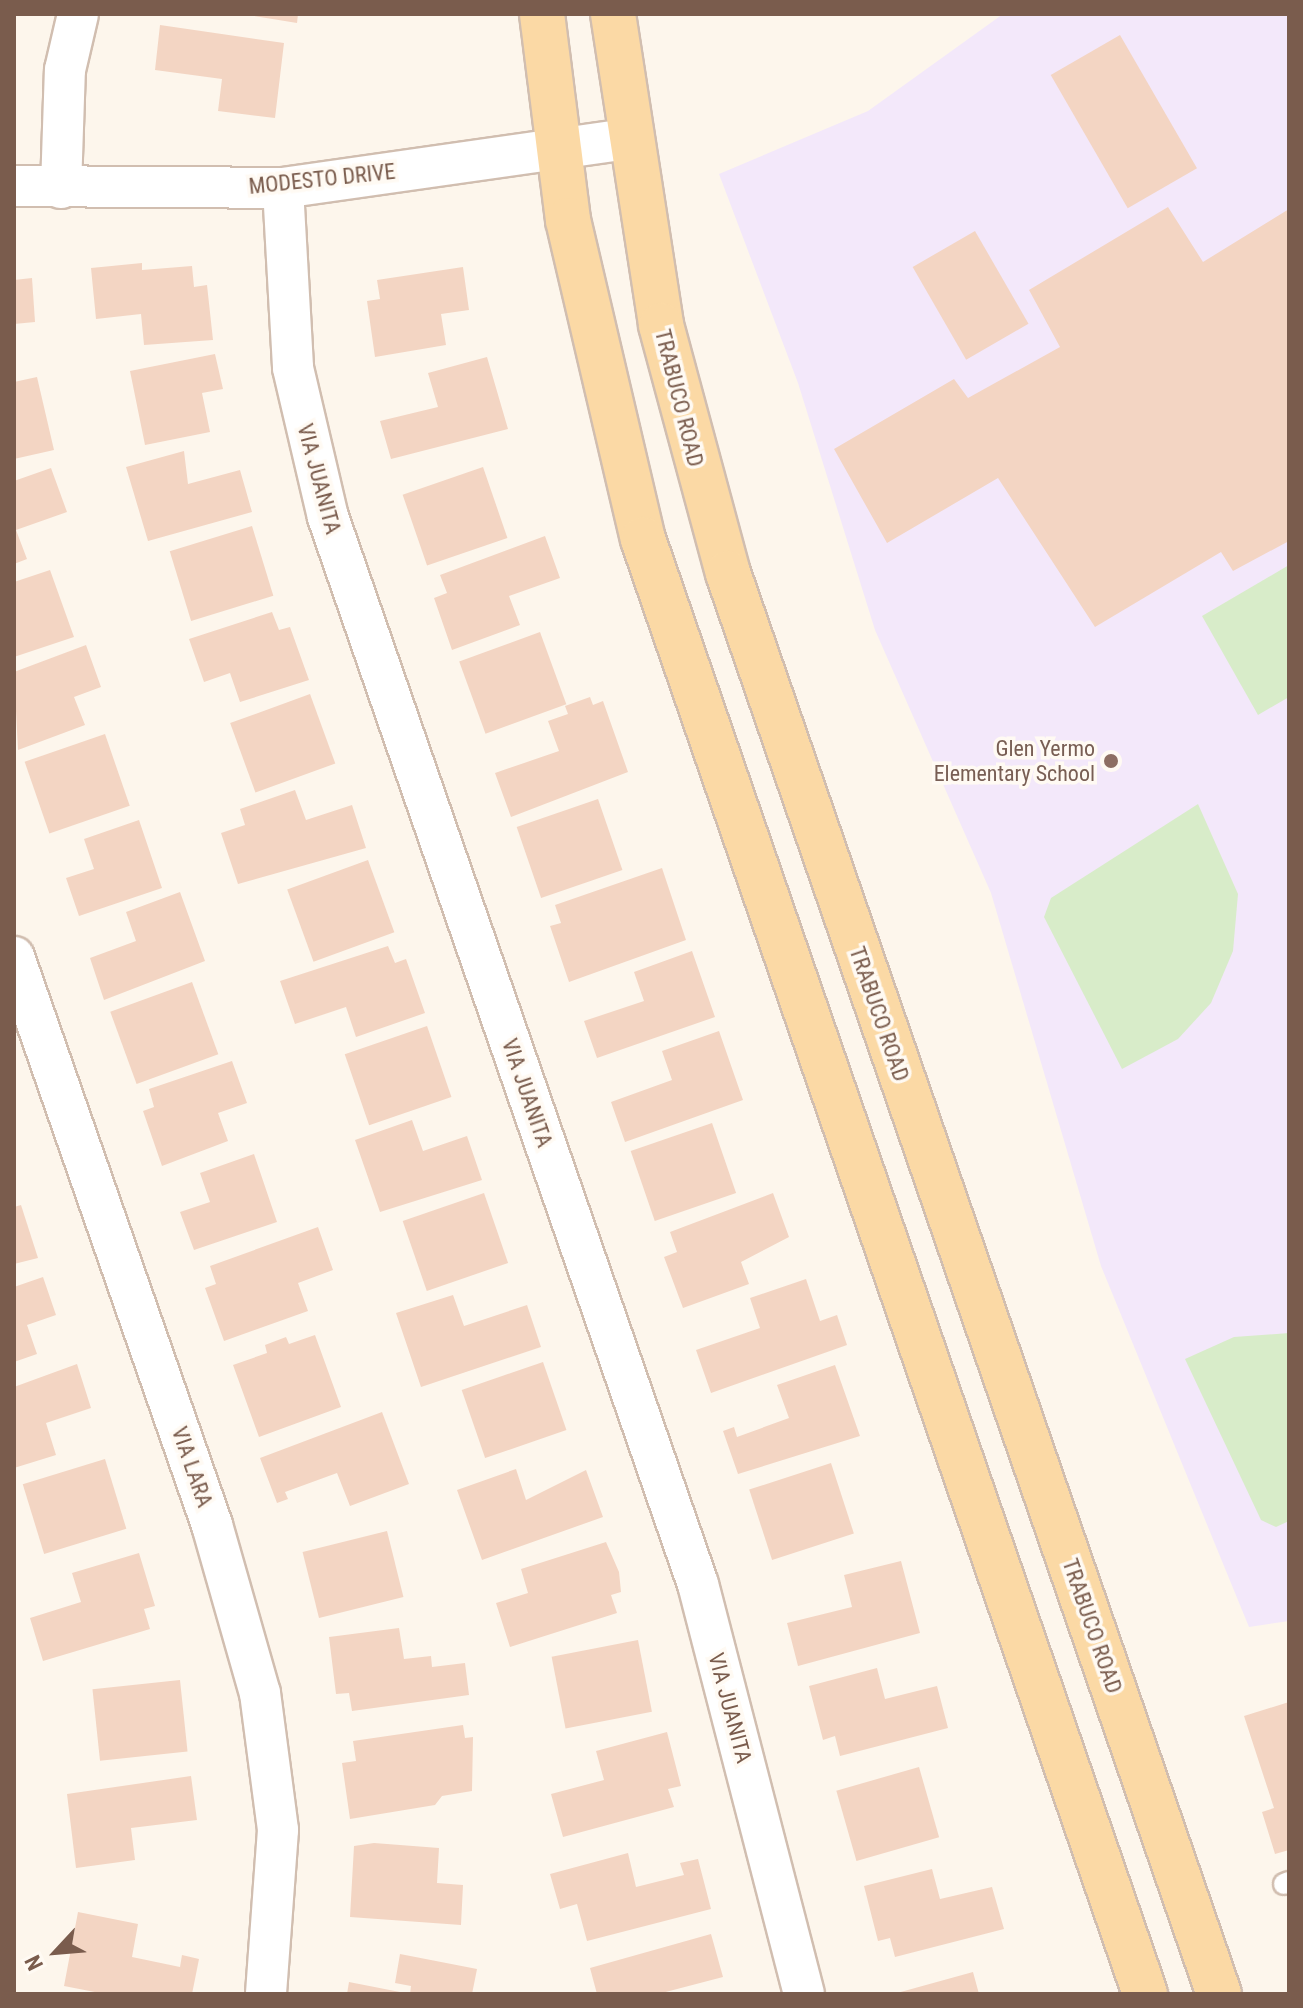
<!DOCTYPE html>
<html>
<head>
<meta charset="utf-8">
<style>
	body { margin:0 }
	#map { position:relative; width:1303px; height:2008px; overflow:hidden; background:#fdf6ec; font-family:"Roboto Condensed",sans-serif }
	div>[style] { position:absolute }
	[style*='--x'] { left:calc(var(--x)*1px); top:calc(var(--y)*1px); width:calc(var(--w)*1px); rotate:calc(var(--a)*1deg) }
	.education>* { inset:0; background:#f3e8fa }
	.green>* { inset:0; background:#d8ecc9 }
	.building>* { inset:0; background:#f3d5c3; transform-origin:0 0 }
	.roads { filter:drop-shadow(2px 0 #d1beb0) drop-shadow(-2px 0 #d1beb0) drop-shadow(0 2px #d1beb0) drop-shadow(0 -2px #d1beb0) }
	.service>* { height:20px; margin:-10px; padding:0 10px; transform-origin:10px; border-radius:10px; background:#fff }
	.minor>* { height:40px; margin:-20px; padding:0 20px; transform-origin:20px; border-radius:20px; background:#fff }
	.primary>* { height:44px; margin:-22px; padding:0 22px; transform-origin:22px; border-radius:22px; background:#fbd9a5 }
	.dots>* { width:22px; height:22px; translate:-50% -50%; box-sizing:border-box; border:4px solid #fffaf3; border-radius:50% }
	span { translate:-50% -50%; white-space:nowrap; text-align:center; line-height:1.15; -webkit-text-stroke:7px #fffaf3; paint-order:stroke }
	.street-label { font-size:22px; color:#7a5c4d }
	.education-label { font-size:22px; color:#785e54 }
	.right { translate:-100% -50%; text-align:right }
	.frame { position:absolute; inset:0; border:16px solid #7a5c4d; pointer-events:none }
	.north { position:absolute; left:16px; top:1912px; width:80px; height:80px; -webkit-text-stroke:6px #fffaf3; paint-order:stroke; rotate:244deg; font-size:22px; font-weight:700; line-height:32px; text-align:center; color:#7a5c4d }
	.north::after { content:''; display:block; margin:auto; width:28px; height:36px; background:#7a5c4d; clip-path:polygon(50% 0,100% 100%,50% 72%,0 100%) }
</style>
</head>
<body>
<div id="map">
	<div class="education">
		<div style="clip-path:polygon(1003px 14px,1289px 14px,1289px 1621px,1249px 1627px,1101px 1266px,991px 893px,875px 630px,798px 383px,719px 174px,868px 111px)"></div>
	</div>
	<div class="green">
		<div style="clip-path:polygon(1289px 565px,1289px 697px,1258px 715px,1202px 616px)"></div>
		<div style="clip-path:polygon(1198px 804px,1238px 894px,1233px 951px,1211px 1003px,1178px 1039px,1122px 1069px,1044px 917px,1051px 898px)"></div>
		<div style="clip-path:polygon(1289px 1333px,1289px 1521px,1276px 1527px,1261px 1520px,1185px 1359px,1234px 1337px)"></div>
	</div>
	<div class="building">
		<div style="clip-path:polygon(242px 14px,298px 14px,297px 23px)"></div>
		<div style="clip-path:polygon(160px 25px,284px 43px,275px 118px,218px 111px,222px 79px,155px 70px)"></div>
		<div style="left:1120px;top:35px;width:154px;height:80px;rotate:60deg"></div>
		<div style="clip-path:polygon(1168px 207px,1203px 262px,1289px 209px,1289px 541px,1233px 571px,1221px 552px,1095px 627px,998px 478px,887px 543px,834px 449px,954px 379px,968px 398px,1060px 347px,1029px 290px)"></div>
		<div style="left:975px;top:231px;width:107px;height:72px;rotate:60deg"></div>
		<div style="clip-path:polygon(142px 263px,142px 270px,192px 266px,194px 287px,207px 285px,213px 340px,144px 345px,141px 314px,96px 319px,91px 268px)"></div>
		<div style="clip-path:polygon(463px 267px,469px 310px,441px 314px,446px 345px,375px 357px,367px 301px,380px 299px,377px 280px)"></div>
		<div style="clip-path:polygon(32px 278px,35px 322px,14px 324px,14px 280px)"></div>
		<div style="clip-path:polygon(215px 354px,223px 389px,202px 393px,210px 432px,145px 445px,130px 371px)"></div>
		<div style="clip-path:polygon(487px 357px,508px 429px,391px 459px,380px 421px,438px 407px,428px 373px)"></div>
		<div style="clip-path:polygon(37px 377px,54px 450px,14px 459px,14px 382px)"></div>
		<div style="clip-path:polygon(184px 451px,188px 484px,240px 470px,252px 512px,148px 541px,126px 467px)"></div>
		<div style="left:483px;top:467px;width:75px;height:85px;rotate:71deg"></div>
		<div style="clip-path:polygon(51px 468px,67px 512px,16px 530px,27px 559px,14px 564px,14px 481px)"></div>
		<div style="left:252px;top:526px;width:73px;height:86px;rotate:73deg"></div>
		<div style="clip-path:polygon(545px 536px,560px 578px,509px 596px,520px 625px,452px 650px,434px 598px,447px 593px,440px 575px)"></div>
		<div style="clip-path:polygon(50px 570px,74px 637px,14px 657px,14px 582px)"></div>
		<div style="clip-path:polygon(272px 612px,279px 630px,290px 627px,309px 680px,240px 702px,230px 673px,204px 682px,189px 639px)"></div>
		<div style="left:540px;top:632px;width:77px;height:86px;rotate:70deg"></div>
		<div style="clip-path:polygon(86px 645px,101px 687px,74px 697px,85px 725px,18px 750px,14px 672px)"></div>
		<div style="left:310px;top:694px;width:74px;height:85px;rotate:70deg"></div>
		<div style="clip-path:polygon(590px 697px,593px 705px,603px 701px,628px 772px,511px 817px,495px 773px,559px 751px,548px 721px,568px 714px,565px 706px)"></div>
		<div style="left:105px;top:734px;width:76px;height:85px;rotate:71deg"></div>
		<div style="clip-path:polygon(295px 790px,306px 820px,352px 805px,366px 848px,238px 884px,221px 833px,245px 825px,240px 809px)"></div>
		<div style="left:598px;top:799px;width:75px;height:86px;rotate:71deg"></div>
		<div style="clip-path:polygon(139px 820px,162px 888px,79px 916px,66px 878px,94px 869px,84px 839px)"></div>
		<div style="left:368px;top:860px;width:77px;height:86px;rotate:70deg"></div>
		<div style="clip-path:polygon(662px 868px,686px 940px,569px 982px,550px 926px,561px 923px,555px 905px)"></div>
		<div style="clip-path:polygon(180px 892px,205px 961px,104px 1000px,90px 958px,136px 941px,126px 912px)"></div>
		<div style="clip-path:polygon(388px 946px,395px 963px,406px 959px,425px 1013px,356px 1037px,346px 1007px,295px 1024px,280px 981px)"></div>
		<div style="clip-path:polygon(692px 951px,715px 1017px,597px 1058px,584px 1021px,644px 1001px,634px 972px)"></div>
		<div style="left:192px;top:982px;width:77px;height:87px;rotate:70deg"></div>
		<div style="left:427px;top:1026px;width:75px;height:87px;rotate:71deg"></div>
		<div style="clip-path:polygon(719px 1031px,743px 1100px,625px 1142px,611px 1102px,672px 1080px,662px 1051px)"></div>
		<div style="clip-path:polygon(232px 1061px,247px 1103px,218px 1113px,228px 1141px,162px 1166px,143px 1111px,154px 1107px,149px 1089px)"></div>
		<div style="clip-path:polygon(412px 1120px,423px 1151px,467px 1136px,482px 1180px,380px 1212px,355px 1140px)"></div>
		<div style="left:712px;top:1123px;width:74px;height:86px;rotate:71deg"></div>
		<div style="clip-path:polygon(254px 1154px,277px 1222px,194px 1250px,180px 1212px,210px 1202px,200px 1173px)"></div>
		<div style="left:484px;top:1193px;width:74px;height:86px;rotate:71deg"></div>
		<div style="clip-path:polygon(773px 1193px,789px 1237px,741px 1262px,749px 1284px,683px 1308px,664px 1257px,677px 1252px,670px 1232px)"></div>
		<div style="clip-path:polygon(21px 1205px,38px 1258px,14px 1264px,14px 1207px)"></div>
		<div style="clip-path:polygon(318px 1227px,333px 1270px,298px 1283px,308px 1311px,224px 1341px,205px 1288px,216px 1284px,210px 1266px)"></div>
		<div style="clip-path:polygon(43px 1277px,56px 1315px,27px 1325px,37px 1354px,14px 1362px,14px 1287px)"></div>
		<div style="clip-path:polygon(806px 1279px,820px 1321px,837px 1315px,847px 1345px,711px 1393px,696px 1350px,760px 1328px,750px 1298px)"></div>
		<div style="clip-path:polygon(453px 1295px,464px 1326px,527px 1305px,541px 1347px,421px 1387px,396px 1313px)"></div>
		<div style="clip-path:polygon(315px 1335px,341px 1407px,259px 1437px,233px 1365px,267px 1353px,265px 1345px,286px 1337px,289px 1344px)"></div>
		<div style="left:543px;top:1362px;width:72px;height:86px;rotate:71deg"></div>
		<div style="clip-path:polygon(77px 1364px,91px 1408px,46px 1423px,56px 1455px,14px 1468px,14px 1387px)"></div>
		<div style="clip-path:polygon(835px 1365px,860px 1436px,738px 1474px,723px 1431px,734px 1427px,737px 1437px,789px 1418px,777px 1385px)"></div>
		<div style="clip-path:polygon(382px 1412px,409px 1484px,350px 1506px,337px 1473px,285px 1492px,288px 1499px,277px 1503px,260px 1458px)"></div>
		<div style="left:105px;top:1459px;width:73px;height:86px;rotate:73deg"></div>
		<div style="left:831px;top:1463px;width:74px;height:86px;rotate:72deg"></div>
		<div style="clip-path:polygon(516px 1469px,526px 1500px,586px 1470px,603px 1517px,482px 1560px,457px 1490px)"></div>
		<div style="left:387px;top:1531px;width:68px;height:87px;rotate:76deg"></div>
		<div style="clip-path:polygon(606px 1542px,619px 1572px,621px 1592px,611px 1595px,617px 1613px,510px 1647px,496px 1603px,528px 1593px,521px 1569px)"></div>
		<div style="clip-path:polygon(139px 1553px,155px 1606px,144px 1609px,150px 1629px,43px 1661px,30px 1618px,81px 1602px,72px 1573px)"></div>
		<div style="clip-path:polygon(901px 1561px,920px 1633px,798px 1666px,787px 1623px,852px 1607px,844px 1575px)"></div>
		<div style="clip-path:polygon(399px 1628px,404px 1659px,431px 1656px,432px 1667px,465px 1663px,469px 1695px,352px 1711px,349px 1693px,336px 1694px,329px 1637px)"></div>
		<div style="left:638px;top:1640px;width:73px;height:88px;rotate:79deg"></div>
		<div style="clip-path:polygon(877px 1668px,885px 1699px,937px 1686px,948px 1728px,840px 1756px,835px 1736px,823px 1740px,809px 1686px)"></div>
		<div style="left:180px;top:1680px;width:72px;height:88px;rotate:84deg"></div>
		<div style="clip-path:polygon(1289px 1702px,1289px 1850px,1275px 1854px,1262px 1812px,1274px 1808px,1244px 1716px)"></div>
		<div style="clip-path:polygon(463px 1725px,465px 1738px,473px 1737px,472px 1791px,442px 1796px,435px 1805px,350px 1819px,342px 1763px,356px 1761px,353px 1741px)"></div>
		<div style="clip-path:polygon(667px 1732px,681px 1786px,668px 1789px,674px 1807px,563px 1837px,551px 1794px,604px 1780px,596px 1751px)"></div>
		<div style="left:919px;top:1767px;width:73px;height:86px;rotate:74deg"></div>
		<div style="clip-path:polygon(191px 1776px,197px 1820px,131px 1828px,135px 1860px,76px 1868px,67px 1794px)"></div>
		<div style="clip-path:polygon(374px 1843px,439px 1848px,437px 1883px,463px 1885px,461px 1925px,350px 1917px,354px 1846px)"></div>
		<div style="clip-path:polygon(628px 1853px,636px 1887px,684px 1875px,680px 1863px,698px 1859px,711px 1909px,587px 1941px,577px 1904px,560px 1909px,550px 1874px)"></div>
		<div style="clip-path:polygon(932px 1869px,940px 1899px,992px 1887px,1004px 1929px,895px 1957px,890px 1938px,878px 1941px,864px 1886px)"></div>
		<div style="clip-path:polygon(78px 1912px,138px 1924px,132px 1957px,180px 1967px,182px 1955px,199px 1959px,192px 1994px,105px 1994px,64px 1986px)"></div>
		<div style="clip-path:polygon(711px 1934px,723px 1977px,658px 1994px,597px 1994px,590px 1968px)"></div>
		<div style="clip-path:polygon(400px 1954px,477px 1969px,472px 1994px,410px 1994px,411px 1986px,395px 1983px)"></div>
		<div style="clip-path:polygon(973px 1972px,979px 1994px,897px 1994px,897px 1993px)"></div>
		<div style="clip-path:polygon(349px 1982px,405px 1993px,405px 1994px,347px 1994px)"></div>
	</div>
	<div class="roads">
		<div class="service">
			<div style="--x:1284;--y:1884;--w:5;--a:-22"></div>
		</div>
		<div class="minor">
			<div style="--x:14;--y:186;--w:269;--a:0.4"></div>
			<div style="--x:283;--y:188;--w:348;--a:-8.1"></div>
			<div style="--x:61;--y:188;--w:118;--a:-88.1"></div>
			<div style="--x:65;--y:70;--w:57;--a:-76.9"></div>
			<div style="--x:283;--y:188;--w:180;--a:86.8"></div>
			<div style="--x:293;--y:368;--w:153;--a:76.8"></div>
			<div style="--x:328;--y:517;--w:1129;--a:70.88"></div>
			<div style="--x:698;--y:1584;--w:423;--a:75.5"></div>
			<div style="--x:14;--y:957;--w:602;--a:70.78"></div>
			<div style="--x:212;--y:1525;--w:175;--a:74.1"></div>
			<div style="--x:260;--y:1693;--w:138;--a:82.5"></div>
			<div style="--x:278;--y:1830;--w:164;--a:94.2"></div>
		</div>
		<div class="primary">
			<div style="--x:542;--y:14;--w:208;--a:82.8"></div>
			<div style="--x:568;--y:220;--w:328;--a:76.8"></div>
			<div style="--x:643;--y:539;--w:1539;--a:70.96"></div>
			<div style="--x:613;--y:14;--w:315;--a:81.2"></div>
			<div style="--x:661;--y:325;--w:257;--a:74.9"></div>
			<div style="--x:728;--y:573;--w:1503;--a:70.94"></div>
		</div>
	</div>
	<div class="dots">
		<div style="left:1111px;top:761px;background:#8d6e63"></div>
	</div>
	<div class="street-label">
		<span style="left:322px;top:179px;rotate:-6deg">MODESTO DRIVE</span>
		<span style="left:679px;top:398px;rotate:76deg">TRABUCO ROAD</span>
		<span style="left:319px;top:479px;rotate:75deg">VIA JUANITA</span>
		<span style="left:879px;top:1014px;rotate:71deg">TRABUCO ROAD</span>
		<span style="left:527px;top:1093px;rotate:71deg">VIA JUANITA</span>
		<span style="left:192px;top:1467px;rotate:71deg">VIA LARA</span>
		<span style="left:1092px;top:1626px;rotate:71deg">TRABUCO ROAD</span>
		<span style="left:730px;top:1708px;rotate:75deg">VIA JUANITA</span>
	</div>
	<div class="education-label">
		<span class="right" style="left:1095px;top:761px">Glen Yermo<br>Elementary School</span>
	</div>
	<div class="frame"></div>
	<div class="north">N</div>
</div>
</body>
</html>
